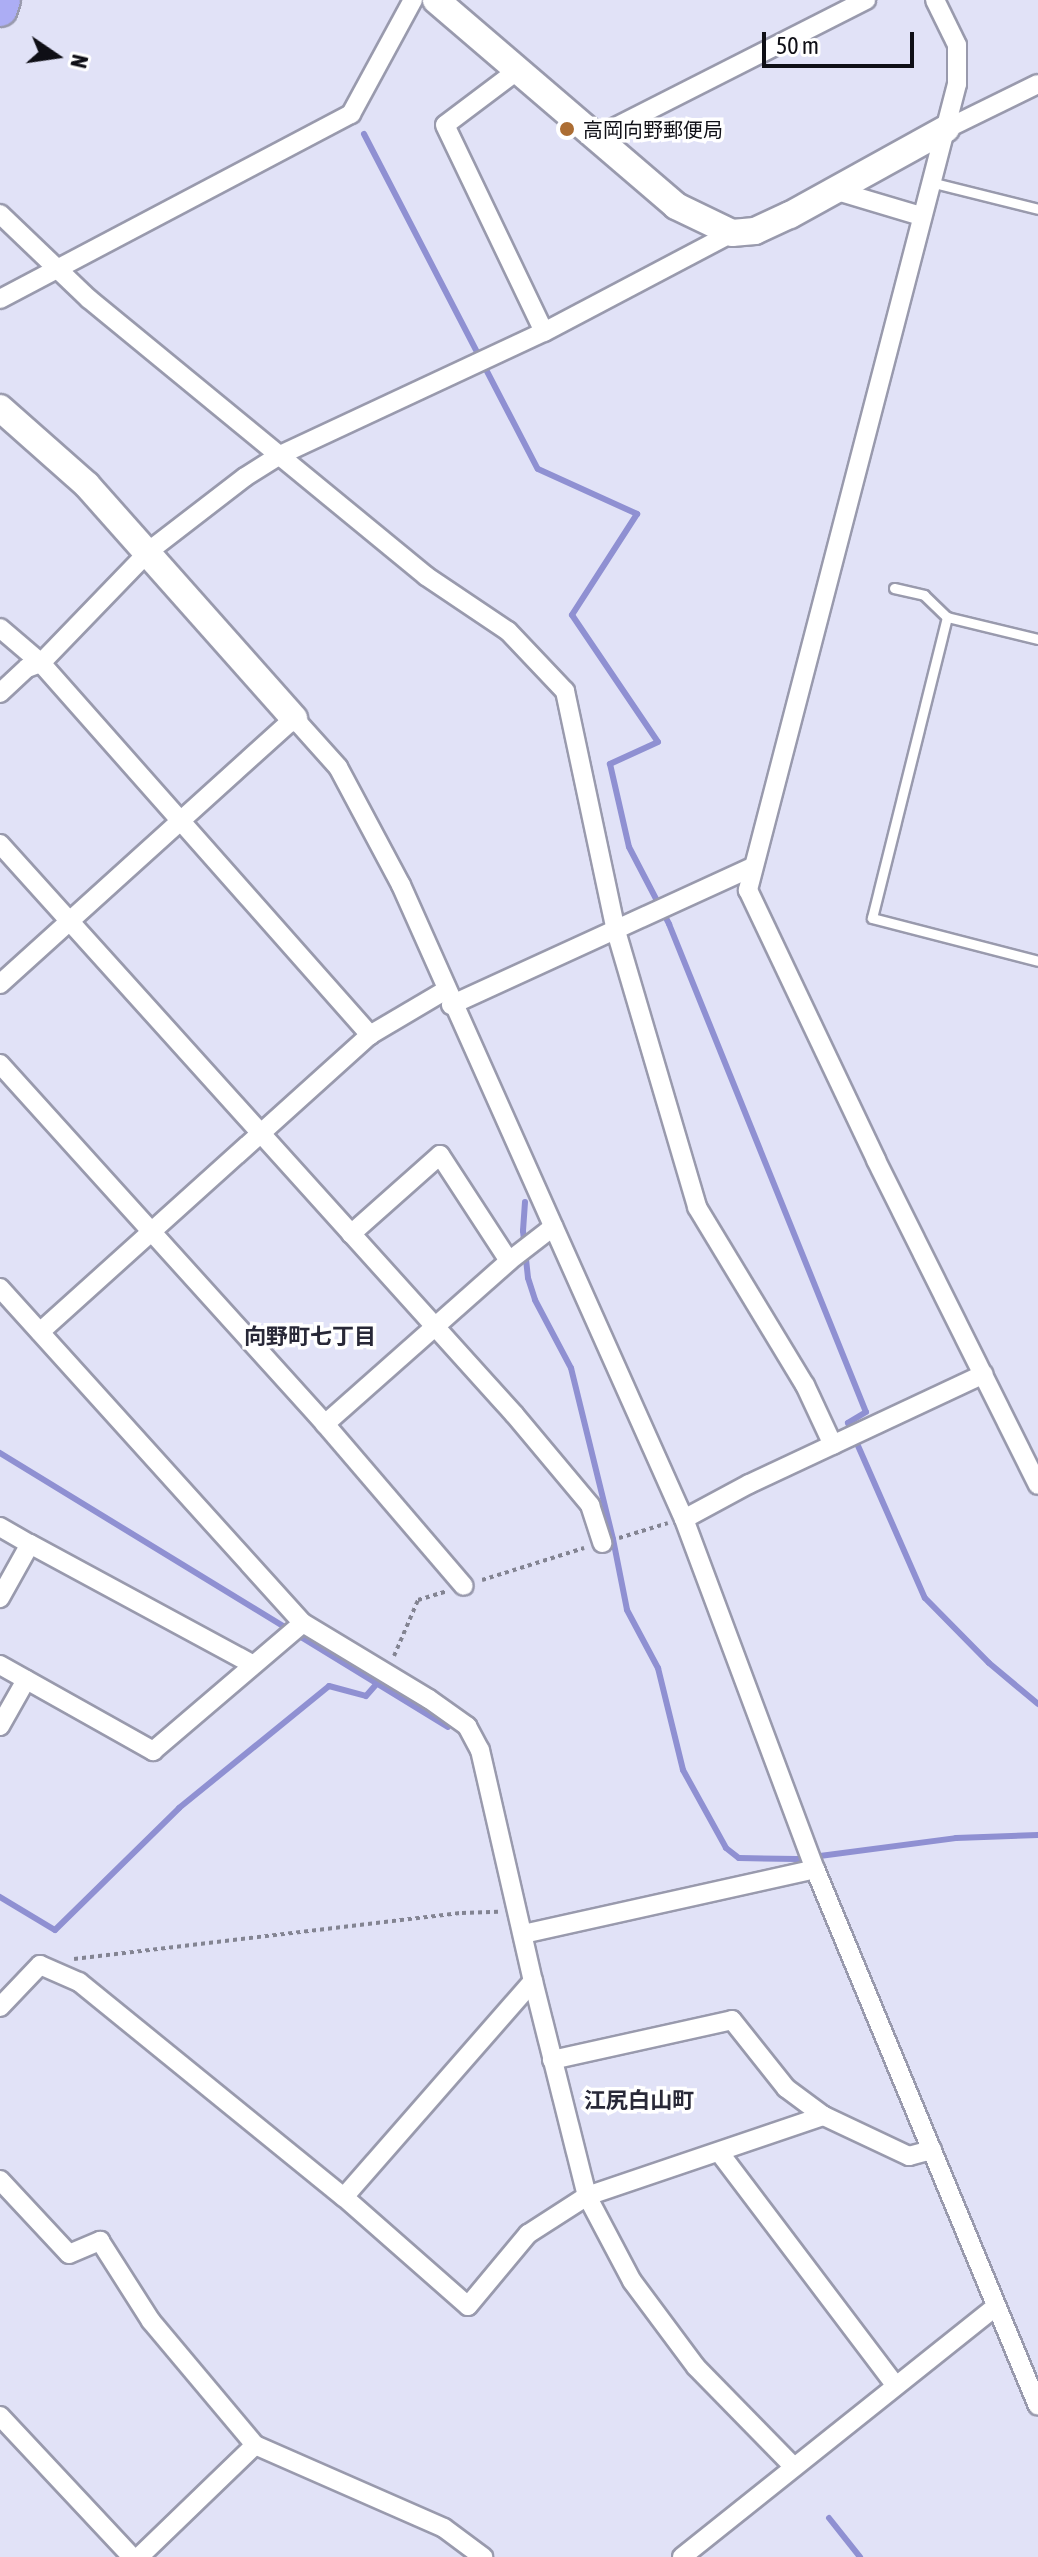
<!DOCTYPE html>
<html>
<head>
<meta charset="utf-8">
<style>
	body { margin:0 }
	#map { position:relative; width:1038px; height:2557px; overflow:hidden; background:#e1e2f7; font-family:"Asap Condensed","Noto Sans JP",sans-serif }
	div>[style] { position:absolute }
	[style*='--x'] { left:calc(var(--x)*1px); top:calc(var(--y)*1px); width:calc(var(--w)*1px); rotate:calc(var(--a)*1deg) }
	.stream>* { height:6px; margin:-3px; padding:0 3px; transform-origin:3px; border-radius:3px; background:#8f90d2 }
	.path>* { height:4px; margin-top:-2px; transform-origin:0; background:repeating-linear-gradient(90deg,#838492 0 4px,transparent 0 8px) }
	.roads { filter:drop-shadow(2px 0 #999aad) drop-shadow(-2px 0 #999aad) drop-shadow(0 2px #999aad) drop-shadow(0 -2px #999aad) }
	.lane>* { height:9px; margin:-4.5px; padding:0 4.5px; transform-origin:4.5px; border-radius:4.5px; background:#fff }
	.street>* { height:18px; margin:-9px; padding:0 9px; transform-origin:9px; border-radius:9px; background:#fff }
	.secondary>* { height:26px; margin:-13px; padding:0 13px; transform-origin:13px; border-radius:13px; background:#fff }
	.highway>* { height:34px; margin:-17px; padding:0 17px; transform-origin:17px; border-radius:17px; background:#acadf4 }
	.dots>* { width:22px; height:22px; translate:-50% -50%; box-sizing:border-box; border:4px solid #fff; border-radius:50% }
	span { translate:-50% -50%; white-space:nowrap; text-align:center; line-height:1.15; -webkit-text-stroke:7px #fff; paint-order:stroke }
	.poi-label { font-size:20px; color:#0f0f16 }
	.left { translate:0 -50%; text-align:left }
	.neighbourhood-label { font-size:22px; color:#282837; font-weight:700 }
	.north { position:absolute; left:16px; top:16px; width:80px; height:80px; -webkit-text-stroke:6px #fff; paint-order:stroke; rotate:103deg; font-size:22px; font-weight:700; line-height:32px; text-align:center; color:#0f0f16 }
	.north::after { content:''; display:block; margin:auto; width:28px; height:36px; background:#0f0f16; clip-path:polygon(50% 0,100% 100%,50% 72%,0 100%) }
	.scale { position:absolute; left:762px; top:32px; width:152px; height:36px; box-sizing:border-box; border:4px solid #0f0f16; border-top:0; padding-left:10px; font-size:24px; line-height:28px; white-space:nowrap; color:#0f0f16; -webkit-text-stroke:6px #fff; paint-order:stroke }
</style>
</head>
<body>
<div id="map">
	<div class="stream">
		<div style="--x:364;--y:134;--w:377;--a:62.6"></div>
		<div style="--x:538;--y:469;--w:109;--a:24.4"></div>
		<div style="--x:637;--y:514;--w:120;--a:122.8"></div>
		<div style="--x:572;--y:615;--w:153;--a:55.9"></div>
		<div style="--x:658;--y:742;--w:53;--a:155.4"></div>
		<div style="--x:610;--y:764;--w:85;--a:77.1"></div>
		<div style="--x:629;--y:847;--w:87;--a:62.5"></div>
		<div style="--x:669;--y:924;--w:526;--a:68.02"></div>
		<div style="--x:866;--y:1412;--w:21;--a:149"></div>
		<div style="--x:848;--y:1423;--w:191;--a:66.3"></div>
		<div style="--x:925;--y:1598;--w:91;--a:45.4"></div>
		<div style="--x:989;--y:1663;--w:64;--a:39.9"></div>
		<div style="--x:525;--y:1202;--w:29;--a:94"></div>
		<div style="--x:523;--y:1231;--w:47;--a:83.9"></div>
		<div style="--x:528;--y:1278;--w:23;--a:72"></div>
		<div style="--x:535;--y:1300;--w:77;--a:62.1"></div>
		<div style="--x:571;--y:1368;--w:176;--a:76.2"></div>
		<div style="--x:613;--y:1539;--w:72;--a:78.8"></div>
		<div style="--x:627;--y:1610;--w:66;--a:61.9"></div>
		<div style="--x:658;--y:1668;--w:105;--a:76.2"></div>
		<div style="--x:683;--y:1770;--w:89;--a:61.1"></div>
		<div style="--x:726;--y:1848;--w:16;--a:38"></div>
		<div style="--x:739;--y:1858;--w:58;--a:1"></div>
		<div style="--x:797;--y:1859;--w:160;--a:-7.5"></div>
		<div style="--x:956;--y:1838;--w:82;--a:-2.1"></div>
		<div style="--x:0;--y:1453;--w:525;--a:31.45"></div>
		<div style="--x:0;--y:1897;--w:64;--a:31"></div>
		<div style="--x:55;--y:1930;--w:174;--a:-44.5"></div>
		<div style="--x:179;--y:1808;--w:193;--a:-39.1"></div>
		<div style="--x:329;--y:1686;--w:38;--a:15"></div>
		<div style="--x:366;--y:1696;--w:18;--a:-49"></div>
		<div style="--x:829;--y:2518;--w:50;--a:51.5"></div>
	</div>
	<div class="path">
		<div style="--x:619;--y:1538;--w:51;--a:-17"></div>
		<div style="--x:482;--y:1580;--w:107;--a:-17.4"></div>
		<div style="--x:394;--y:1656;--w:61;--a:-66.8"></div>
		<div style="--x:418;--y:1600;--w:30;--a:-17"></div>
		<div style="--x:74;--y:1959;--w:391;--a:-6.8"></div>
		<div style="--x:462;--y:1913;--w:36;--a:-2"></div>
	</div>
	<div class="roads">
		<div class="lane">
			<div style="--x:930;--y:182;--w:111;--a:14"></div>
			<div style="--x:894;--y:588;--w:31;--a:13"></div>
			<div style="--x:924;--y:595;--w:32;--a:44"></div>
			<div style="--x:947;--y:617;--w:94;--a:13.6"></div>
			<div style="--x:947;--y:617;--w:310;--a:104"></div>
			<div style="--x:872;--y:918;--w:171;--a:14.5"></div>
		</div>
		<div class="street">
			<div style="--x:935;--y:0;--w:50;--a:63.9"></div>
			<div style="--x:957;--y:45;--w:39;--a:90"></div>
			<div style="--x:957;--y:84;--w:833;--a:104.54"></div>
			<div style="--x:748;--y:890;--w:299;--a:64.6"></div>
			<div style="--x:876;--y:1160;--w:363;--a:63.5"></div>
			<div style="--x:518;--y:70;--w:91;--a:143"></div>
			<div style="--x:445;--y:125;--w:229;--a:64.4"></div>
			<div style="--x:946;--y:129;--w:102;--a:-26.1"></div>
			<div style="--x:596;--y:137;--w:303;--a:-26.9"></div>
			<div style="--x:837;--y:191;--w:88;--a:16.6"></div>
			<div style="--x:0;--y:214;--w:123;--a:43.7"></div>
			<div style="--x:89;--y:299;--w:436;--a:39.4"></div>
			<div style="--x:426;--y:576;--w:99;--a:33.9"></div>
			<div style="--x:508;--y:631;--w:83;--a:46.5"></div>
			<div style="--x:565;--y:691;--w:245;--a:78"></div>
			<div style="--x:616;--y:931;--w:288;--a:73.6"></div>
			<div style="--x:697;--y:1207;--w:208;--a:58.8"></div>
			<div style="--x:805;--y:1385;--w:66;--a:65"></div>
			<div style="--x:0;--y:299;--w:397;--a:-27.8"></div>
			<div style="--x:351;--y:114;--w:130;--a:-61.5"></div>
			<div style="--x:0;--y:628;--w:54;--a:40.5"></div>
			<div style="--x:41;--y:663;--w:497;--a:48.5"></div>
			<div style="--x:0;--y:693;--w:37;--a:-43"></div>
			<div style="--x:27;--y:668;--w:15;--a:-20"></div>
			<div style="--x:41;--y:663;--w:156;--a:-46"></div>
			<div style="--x:149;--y:551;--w:121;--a:-37.6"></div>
			<div style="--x:245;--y:477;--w:41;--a:-32.2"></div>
			<div style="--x:280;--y:455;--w:291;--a:-25"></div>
			<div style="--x:544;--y:332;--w:212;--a:-27.8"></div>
			<div style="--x:0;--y:844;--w:768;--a:47.96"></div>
			<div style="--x:514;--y:1414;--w:119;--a:50.1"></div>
			<div style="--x:590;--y:1505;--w:40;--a:72"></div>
			<div style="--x:0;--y:984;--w:396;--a:-42.1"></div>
			<div style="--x:294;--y:718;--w:66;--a:48.1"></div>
			<div style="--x:338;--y:767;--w:134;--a:61.9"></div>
			<div style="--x:401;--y:885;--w:694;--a:65.95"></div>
			<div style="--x:684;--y:1519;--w:374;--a:69.5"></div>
			<div style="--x:815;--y:1869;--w:581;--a:67.45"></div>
			<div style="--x:451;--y:1005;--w:331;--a:-24.6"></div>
			<div style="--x:0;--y:1064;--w:485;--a:47.9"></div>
			<div style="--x:325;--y:1424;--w:213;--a:49.4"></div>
			<div style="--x:351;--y:1234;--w:119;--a:-41.6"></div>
			<div style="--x:440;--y:1155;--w:126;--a:56.9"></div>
			<div style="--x:0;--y:1288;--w:452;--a:47.9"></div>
			<div style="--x:303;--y:1623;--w:147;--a:31.1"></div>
			<div style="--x:429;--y:1699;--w:47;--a:35.4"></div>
			<div style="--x:467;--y:1726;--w:27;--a:62"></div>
			<div style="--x:480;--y:1750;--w:237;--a:77.1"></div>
			<div style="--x:533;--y:1981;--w:222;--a:75.9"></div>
			<div style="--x:587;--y:2196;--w:96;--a:62.1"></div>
			<div style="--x:632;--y:2281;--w:107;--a:53.3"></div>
			<div style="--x:696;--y:2367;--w:139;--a:45.6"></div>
			<div style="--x:40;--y:1332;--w:444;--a:-42"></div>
			<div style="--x:370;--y:1035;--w:88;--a:-30.6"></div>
			<div style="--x:325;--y:1424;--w:246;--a:-41.5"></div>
			<div style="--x:509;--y:1261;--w:56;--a:-37.7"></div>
			<div style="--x:684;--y:1519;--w:74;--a:-28.3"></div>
			<div style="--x:749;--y:1484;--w:259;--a:-25.1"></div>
			<div style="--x:0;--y:1527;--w:34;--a:30"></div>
			<div style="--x:30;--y:1544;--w:62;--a:119.1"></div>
			<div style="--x:30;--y:1544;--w:252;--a:28.4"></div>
			<div style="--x:0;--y:1665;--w:176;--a:29.3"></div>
			<div style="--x:153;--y:1751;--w:197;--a:-40.5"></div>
			<div style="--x:0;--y:1726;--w:53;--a:-60.5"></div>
			<div style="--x:523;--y:1934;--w:299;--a:-12.5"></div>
			<div style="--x:0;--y:2007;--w:58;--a:-46.4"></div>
			<div style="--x:40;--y:1965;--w:43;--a:23.6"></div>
			<div style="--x:79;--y:1982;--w:341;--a:39.1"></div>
			<div style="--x:344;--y:2197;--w:165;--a:41.3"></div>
			<div style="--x:468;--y:2306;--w:94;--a:-50.2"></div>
			<div style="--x:528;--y:2234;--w:70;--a:-32.8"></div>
			<div style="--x:587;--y:2196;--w:250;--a:-18.7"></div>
			<div style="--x:824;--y:2116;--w:94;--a:25.2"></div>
			<div style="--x:909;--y:2156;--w:24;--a:-15"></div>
			<div style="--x:552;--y:2060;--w:184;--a:-12.5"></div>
			<div style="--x:732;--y:2020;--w:87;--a:51.5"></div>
			<div style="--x:786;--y:2088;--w:47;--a:36.4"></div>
			<div style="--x:719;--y:2152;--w:292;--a:52.9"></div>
			<div style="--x:0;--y:2180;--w:101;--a:47"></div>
			<div style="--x:69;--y:2254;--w:34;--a:-23"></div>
			<div style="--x:100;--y:2241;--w:95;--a:57.5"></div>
			<div style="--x:151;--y:2321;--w:162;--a:50"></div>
			<div style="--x:255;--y:2445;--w:206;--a:23.7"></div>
			<div style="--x:444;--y:2528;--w:49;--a:36.6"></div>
			<div style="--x:344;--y:2197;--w:287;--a:-48.8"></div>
			<div style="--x:0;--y:2416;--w:193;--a:46.9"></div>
			<div style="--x:139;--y:2557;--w:161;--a:-44"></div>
			<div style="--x:682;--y:2557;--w:402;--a:-38.6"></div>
		</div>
		<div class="secondary">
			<div style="--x:436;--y:0;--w:316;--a:40.6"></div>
			<div style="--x:676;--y:206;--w:62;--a:25.7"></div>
			<div style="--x:732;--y:233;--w:23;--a:-5"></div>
			<div style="--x:755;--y:231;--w:38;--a:-25"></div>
			<div style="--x:790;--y:215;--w:178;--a:-28.9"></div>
			<div style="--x:0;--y:408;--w:116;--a:41.5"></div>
			<div style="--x:87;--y:485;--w:312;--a:48.4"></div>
		</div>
		<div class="highway">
			<div style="--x:0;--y:9;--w:9;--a:-72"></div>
		</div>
	</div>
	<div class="dots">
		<div style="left:567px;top:129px;background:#ac6d33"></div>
	</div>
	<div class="poi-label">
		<span class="left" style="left:583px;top:129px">高岡向野郵便局</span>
	</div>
	<div class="neighbourhood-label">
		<span style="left:310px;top:1337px">向野町七丁目</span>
		<span style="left:639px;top:2101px">江尻白山町</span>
	</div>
	<div class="north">N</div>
	<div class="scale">50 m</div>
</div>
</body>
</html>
